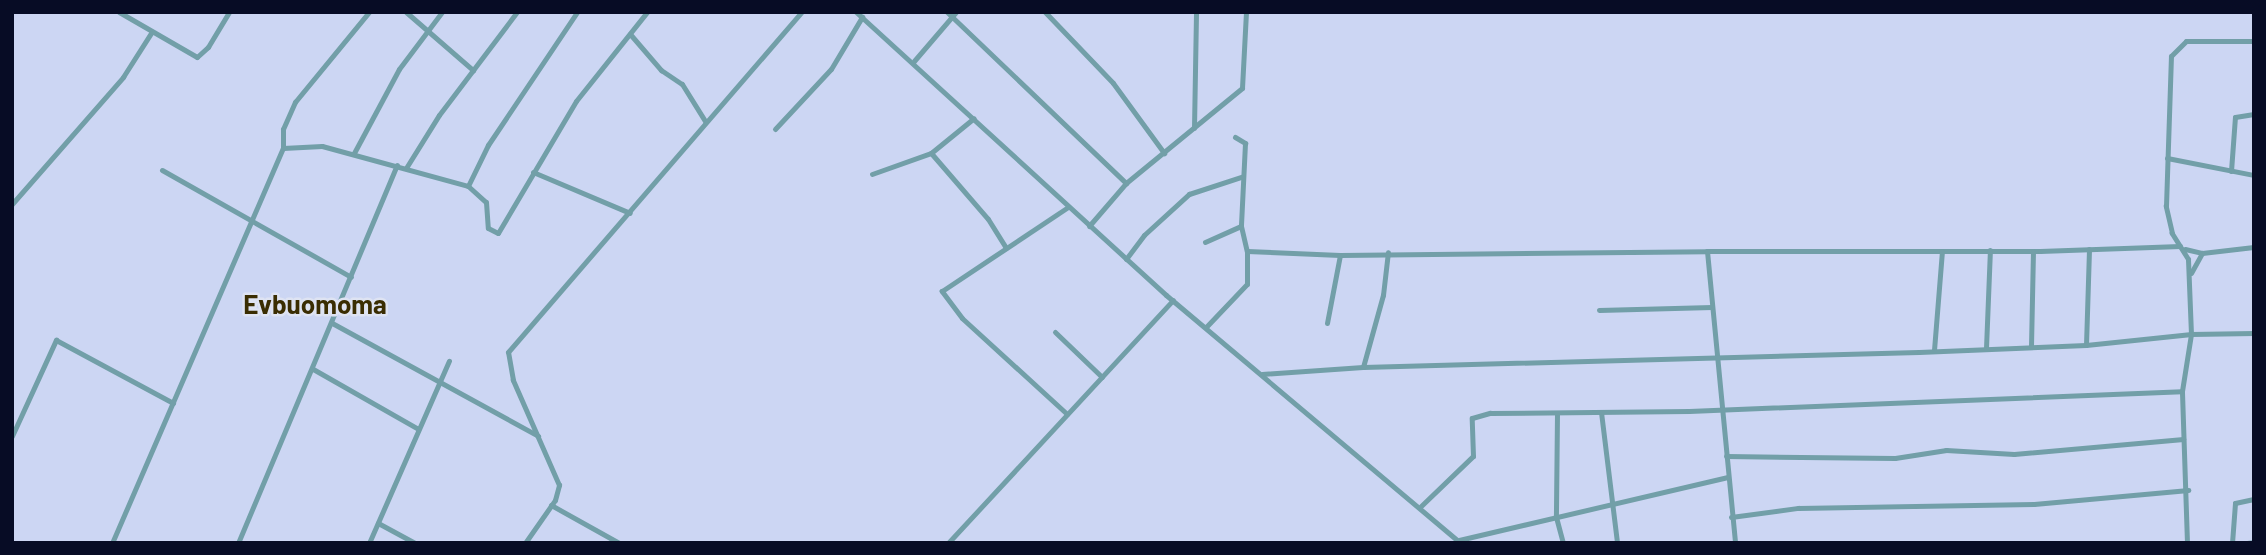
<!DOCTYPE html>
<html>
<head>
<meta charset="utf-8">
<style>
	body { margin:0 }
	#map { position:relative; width:2266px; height:555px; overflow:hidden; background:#ccd6f3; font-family:Barlow,sans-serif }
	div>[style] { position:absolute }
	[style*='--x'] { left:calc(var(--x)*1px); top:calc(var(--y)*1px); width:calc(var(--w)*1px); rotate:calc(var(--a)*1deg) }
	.minor>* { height:5px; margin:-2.5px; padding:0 2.5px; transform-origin:2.5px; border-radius:2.5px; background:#729fa8 }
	span { translate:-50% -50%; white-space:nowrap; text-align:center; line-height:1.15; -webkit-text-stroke:5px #dee3f2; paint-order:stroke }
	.quarter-label { font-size:26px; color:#3a2d02; font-weight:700 }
	.frame { position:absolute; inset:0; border:14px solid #070c25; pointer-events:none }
</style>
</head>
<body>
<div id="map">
	<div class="minor">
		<div style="--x:119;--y:12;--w:90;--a:30"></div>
		<div style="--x:197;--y:57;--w:15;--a:-42"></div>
		<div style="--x:208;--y:47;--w:41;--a:-59"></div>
		<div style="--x:406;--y:12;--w:89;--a:40.9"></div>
		<div style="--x:856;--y:12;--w:420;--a:42.4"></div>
		<div style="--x:1166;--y:295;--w:385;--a:40.1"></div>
		<div style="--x:947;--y:12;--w:248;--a:43.7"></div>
		<div style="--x:1045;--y:12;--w:98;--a:46.2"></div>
		<div style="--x:1113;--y:83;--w:87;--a:53.9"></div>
		<div style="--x:630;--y:34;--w:48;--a:49.3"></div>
		<div style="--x:661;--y:70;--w:25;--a:34"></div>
		<div style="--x:682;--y:84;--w:44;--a:58.1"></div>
		<div style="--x:914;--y:61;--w:65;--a:-49.4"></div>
		<div style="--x:1194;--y:128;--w:116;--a:-89"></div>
		<div style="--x:775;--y:129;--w:82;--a:-47"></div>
		<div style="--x:831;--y:69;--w:61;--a:-59.2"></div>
		<div style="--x:1235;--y:137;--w:12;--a:31"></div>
		<div style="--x:1245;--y:143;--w:83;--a:92.8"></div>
		<div style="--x:1241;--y:226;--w:26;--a:77"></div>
		<div style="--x:1247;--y:251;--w:93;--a:2.5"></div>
		<div style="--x:1340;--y:255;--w:367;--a:-0.6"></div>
		<div style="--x:1707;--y:251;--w:293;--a:84.5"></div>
		<div style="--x:283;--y:148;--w:19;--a:-90"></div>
		<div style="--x:283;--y:129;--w:30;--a:-66"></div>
		<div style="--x:295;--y:102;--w:117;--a:-50.6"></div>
		<div style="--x:354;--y:153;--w:95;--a:-61.8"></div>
		<div style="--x:399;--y:69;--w:71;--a:-53"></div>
		<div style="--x:931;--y:153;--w:87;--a:49.2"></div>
		<div style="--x:988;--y:219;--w:34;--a:58"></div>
		<div style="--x:2167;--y:158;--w:89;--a:11.1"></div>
		<div style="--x:406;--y:168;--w:62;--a:-58.1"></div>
		<div style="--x:439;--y:115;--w:129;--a:-52.9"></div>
		<div style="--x:162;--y:170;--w:217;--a:29.5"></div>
		<div style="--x:2231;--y:171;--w:54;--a:-85.8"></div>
		<div style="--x:2235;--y:117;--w:19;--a:-9"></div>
		<div style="--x:533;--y:172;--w:105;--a:22.9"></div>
		<div style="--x:872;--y:174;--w:63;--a:-19.6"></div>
		<div style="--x:931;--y:153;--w:55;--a:-39.1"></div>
		<div style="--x:468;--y:186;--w:46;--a:-64"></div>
		<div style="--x:488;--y:145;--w:160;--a:-56.2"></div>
		<div style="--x:12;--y:204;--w:169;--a:-48.8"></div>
		<div style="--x:123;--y:77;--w:52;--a:-57.5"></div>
		<div style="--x:1089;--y:226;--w:57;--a:-49.3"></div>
		<div style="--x:1126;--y:183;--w:150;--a:-39.3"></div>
		<div style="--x:1242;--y:88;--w:76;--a:-87"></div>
		<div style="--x:1205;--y:242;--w:39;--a:-24"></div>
		<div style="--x:2185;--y:249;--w:17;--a:13"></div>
		<div style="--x:2202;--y:253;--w:52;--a:-6.6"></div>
		<div style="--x:1707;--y:251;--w:333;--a:0"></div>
		<div style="--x:2040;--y:251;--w:140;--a:-2"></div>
		<div style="--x:1126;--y:259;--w:30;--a:-53"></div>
		<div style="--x:1144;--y:235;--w:61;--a:-42.3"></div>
		<div style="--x:1189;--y:194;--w:55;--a:-18.1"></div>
		<div style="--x:2191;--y:273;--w:23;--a:-61"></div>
		<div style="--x:1599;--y:310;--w:113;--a:-1.5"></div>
		<div style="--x:332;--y:323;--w:235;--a:28.7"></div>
		<div style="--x:1327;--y:323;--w:69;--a:-79.2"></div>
		<div style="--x:1206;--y:327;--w:59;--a:-46.4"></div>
		<div style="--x:1247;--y:284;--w:33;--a:-90"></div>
		<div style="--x:1055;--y:332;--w:65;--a:43.8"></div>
		<div style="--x:2086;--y:345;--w:96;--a:-88.2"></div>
		<div style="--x:2031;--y:346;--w:95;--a:-88.8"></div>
		<div style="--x:1986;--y:348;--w:98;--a:-87.7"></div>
		<div style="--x:1934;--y:350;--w:99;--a:-85.4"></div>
		<div style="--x:1363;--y:367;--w:556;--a:-1.55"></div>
		<div style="--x:1919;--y:352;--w:167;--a:-2.4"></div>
		<div style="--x:2086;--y:345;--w:106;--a:-6"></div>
		<div style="--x:2191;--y:334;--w:75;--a:-92.3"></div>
		<div style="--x:2188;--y:259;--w:31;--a:-122"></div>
		<div style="--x:2172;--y:233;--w:28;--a:-103"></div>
		<div style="--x:2166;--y:206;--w:150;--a:-88.1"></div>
		<div style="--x:2171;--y:56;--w:21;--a:-45"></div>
		<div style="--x:2186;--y:41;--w:68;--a:0"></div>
		<div style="--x:313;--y:369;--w:121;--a:29.7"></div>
		<div style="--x:1262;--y:374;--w:101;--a:-4"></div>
		<div style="--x:1363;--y:367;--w:75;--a:-74.5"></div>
		<div style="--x:1383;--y:295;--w:43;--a:-83.4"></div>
		<div style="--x:1601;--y:412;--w:132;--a:83"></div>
		<div style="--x:1067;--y:414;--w:142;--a:-137.6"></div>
		<div style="--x:962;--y:318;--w:34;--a:-127"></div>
		<div style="--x:942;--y:291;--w:151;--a:-33.7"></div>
		<div style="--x:1557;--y:414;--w:103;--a:90.6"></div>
		<div style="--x:1556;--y:517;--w:27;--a:75"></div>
		<div style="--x:12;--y:436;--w:106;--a:-65.4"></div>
		<div style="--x:56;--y:340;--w:133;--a:28.3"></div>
		<div style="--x:1726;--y:456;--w:169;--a:0.7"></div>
		<div style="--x:1895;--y:458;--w:52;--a:-8.9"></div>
		<div style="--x:1946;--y:450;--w:68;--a:3.4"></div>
		<div style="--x:2014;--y:454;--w:170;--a:-5.1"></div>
		<div style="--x:551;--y:505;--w:78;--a:29.2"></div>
		<div style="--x:1421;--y:506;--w:72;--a:-43.9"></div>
		<div style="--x:1473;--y:456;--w:38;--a:-92"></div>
		<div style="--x:1472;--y:418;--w:19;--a:-16"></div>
		<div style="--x:1490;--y:413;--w:199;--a:-0.6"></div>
		<div style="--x:1689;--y:411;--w:493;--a:-2.3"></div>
		<div style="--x:1731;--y:517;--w:68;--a:-7.7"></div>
		<div style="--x:1798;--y:508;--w:236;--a:-1"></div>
		<div style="--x:2034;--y:504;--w:155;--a:-5.2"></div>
		<div style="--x:378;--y:523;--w:42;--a:28.4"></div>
		<div style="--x:1459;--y:540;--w:275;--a:-13.2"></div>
		<div style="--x:112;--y:543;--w:430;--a:-66.6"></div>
		<div style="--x:283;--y:148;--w:39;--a:-3"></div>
		<div style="--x:322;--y:146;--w:151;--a:15.3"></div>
		<div style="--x:468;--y:186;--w:24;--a:42"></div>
		<div style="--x:486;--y:202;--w:26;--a:86"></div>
		<div style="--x:488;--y:228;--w:11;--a:27"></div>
		<div style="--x:498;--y:233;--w:153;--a:-59.4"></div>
		<div style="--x:576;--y:101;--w:114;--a:-51.4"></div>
		<div style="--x:238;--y:543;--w:410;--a:-67.2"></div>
		<div style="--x:369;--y:543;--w:199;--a:-66.3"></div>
		<div style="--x:525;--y:543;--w:52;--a:-55.1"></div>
		<div style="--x:555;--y:500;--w:16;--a:-75"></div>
		<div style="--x:559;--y:485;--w:115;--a:-113.7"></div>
		<div style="--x:513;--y:380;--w:28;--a:-100"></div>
		<div style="--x:508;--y:352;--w:449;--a:-49.2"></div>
		<div style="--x:948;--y:543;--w:331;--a:-47.2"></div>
		<div style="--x:2187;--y:543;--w:152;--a:-91.9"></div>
		<div style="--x:2182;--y:391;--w:58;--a:-81"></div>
		<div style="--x:2191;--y:334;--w:63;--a:-0.9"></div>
		<div style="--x:2232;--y:543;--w:40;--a:-85.7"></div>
		<div style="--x:2235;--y:503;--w:19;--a:-12"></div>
		<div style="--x:2247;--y:543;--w:7;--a:-8"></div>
	</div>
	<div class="quarter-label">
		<span style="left:315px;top:304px">Evbuomoma</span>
	</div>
	<div class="frame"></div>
</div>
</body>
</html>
